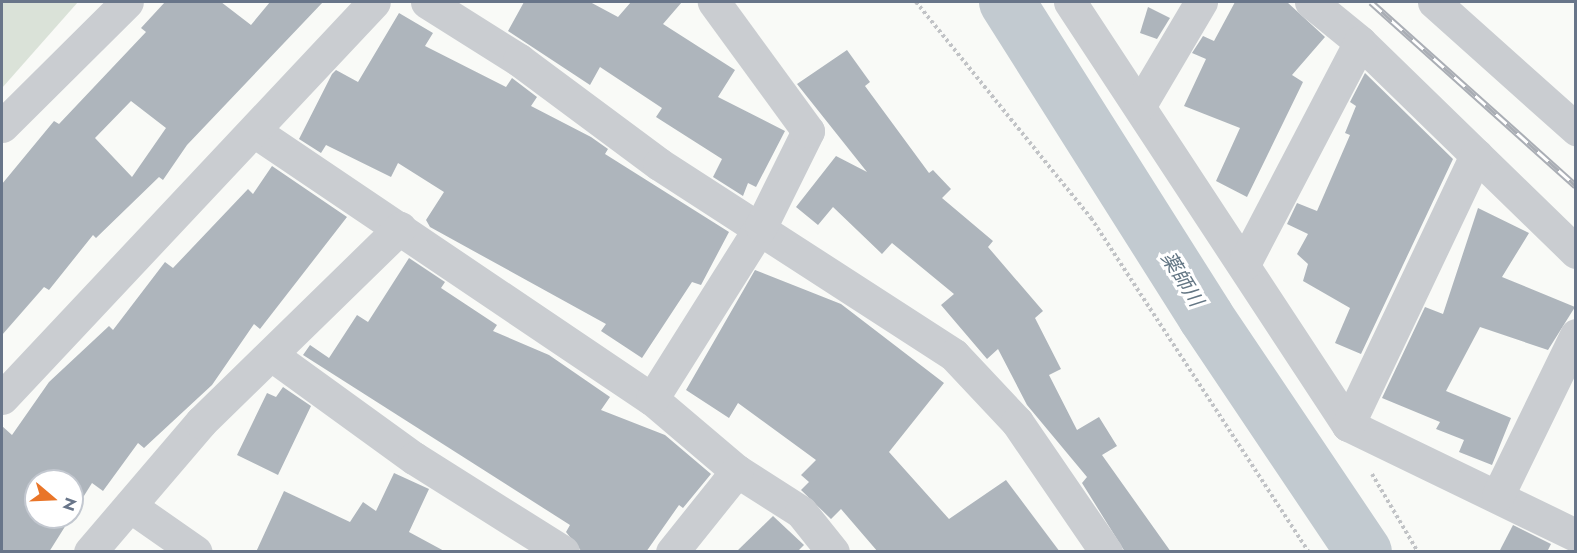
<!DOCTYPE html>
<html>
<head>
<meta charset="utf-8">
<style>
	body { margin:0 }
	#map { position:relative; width:1577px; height:553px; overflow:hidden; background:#f9faf7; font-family:Jost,"Noto Sans JP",sans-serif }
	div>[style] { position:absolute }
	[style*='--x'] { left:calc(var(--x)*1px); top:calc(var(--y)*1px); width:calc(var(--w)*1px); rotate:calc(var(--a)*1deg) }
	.green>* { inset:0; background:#dae2d8 }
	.river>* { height:56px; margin:-28px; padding:0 28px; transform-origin:28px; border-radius:28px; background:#c2cad0 }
	.building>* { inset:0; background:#aeb5bc }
	.path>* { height:4px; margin-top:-2px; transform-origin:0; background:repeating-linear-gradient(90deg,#c1c3c6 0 3px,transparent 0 6px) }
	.street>* { height:33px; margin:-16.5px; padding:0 16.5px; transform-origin:16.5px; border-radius:16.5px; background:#cacdd1 }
	.rail>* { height:7px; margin-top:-3.5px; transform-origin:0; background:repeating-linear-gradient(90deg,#fff 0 14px,#aaaeb5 0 28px); box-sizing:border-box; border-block:2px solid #aaaeb5 }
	span { translate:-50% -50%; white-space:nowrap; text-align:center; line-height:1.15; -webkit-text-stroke:6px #fff; paint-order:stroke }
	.water-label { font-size:20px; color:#637684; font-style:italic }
	.frame { position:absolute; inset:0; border:3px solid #687589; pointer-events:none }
	.north { position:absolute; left:24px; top:469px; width:60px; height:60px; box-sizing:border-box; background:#fff; border:2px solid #c3c8d0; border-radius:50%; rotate:109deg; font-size:16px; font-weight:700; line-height:24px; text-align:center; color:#687589 }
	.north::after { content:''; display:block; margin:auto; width:21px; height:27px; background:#e97528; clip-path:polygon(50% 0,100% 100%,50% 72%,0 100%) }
</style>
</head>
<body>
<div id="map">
	<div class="green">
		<div style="clip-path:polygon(2px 2px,78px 2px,2px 88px)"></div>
	</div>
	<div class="river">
		<div style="--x:1007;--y:2;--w:373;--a:57.7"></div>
		<div style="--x:1206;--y:317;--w:283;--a:56.1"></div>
	</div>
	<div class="building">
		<div style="clip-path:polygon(evenodd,165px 2px,221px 2px,251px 25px,270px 2px,323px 2px,187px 145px,163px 180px,159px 177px,96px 238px,93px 235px,49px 290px,44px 287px,2px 335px,2px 184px,54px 121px,59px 124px,146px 32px,141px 28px,165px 2px,131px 101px,166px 128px,132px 177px,95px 138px,131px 101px)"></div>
		<div style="clip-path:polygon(524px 2px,590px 2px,618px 17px,631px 2px,682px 2px,663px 24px,735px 70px,718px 97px,785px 131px,756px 187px,748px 183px,743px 196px,713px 177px,722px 159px,656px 117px,662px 108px,600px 67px,590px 85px,508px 31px)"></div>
		<div style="clip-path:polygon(1235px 2px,1287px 2px,1325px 37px,1292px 75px,1303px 82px,1247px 197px,1216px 181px,1240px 128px,1184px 106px,1206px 59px,1192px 53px,1203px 36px,1214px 41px)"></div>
		<div style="clip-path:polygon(1148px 7px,1170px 18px,1157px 39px,1140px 33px)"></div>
		<div style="clip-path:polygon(399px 13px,433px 33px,425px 46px,506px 87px,512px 78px,537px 97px,531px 106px,591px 137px,608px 149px,605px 154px,729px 232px,701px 285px,692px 282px,642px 358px,601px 331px,606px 324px,430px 227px,426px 220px,444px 192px,398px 163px,391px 177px,326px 145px,321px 153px,299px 139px,332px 74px,336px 70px,358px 82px)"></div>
		<div style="clip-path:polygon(847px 50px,870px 82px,865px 86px,929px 173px,933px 170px,951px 189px,942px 198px,993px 241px,988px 247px,1043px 311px,1035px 318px,1061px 369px,1049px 375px,1077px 430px,1099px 417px,1117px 446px,1102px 455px,1171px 552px,1125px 552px,1082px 483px,1087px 477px,1027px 405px,998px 349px,987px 359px,941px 305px,954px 294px,892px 243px,882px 254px,833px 207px,818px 225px,796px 207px,836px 156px,867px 172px,797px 84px)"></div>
		<div style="clip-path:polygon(1365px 73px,1453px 159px,1361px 354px,1335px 343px,1350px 308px,1303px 281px,1308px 264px,1297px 254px,1308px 234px,1287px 224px,1297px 203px,1317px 211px,1350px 135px,1345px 133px,1356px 106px,1350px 102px)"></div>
		<div style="clip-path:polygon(272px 166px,347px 217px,260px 329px,254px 324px,212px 385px,144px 448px,138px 443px,103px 491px,92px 483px,72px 515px,72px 481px,36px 481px,36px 517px,71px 517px,49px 552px,2px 552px,2px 426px,12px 435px,49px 382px,109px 326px,113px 330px,165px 262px,173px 268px,248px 189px,253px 194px)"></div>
		<div style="clip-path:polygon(1478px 208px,1529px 233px,1502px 277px,1575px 307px,1548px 350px,1480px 327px,1446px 391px,1511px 418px,1492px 465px,1459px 452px,1464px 440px,1436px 429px,1440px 422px,1382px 398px,1425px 307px,1443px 314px)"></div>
		<div style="clip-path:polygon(409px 258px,445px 282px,441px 288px,497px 325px,493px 331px,549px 355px,610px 397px,601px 410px,665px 435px,711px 474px,683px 508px,679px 505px,646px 552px,582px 552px,566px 532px,570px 525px,303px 355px,310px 345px,329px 358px,357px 315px,368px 322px)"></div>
		<div style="clip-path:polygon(755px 270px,841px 304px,944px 383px,889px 452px,949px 519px,1006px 480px,1060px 552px,878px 552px,841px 509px,831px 519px,801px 490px,809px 482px,801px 475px,816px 460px,738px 403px,729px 418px,686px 390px)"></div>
		<div style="clip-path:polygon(283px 387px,311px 406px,278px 475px,237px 455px,267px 393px,276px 397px)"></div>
		<div style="clip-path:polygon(394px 473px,429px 489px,409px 532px,446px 552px,256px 552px,284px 491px,350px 522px,363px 502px,376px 511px)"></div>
		<div style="clip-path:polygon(773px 516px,804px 545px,797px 552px,736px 552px)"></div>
		<div style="clip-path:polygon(1513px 525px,1551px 544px,1547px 552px,1499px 552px)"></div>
	</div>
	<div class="path">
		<div style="--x:916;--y:2;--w:278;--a:51"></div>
		<div style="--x:1091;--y:218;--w:399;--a:56.9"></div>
		<div style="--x:1372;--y:474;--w:91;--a:59.5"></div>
	</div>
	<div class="street">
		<div style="--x:427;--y:2;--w:109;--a:32.2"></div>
		<div style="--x:519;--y:60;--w:174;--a:36.6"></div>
		<div style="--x:659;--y:164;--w:351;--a:32.9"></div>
		<div style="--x:954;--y:355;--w:92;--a:46.8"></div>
		<div style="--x:1017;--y:422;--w:158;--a:55.6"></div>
		<div style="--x:1070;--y:2;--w:506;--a:56.69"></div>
		<div style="--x:1348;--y:425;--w:253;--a:25.8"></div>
		<div style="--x:1311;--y:2;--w:63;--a:39.2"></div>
		<div style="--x:1360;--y:42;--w:301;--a:44.2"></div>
		<div style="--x:1434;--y:2;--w:191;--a:41.8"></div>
		<div style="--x:1140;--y:105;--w:120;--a:-59.4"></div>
		<div style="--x:2;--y:126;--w:176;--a:-44.8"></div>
		<div style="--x:254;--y:131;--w:480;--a:34"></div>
		<div style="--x:652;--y:399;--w:111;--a:40.3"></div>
		<div style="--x:737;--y:471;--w:76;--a:32.6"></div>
		<div style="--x:801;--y:512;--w:51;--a:51.3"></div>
		<div style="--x:1244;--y:264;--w:250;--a:-62.4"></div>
		<div style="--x:273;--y:356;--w:174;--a:35.9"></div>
		<div style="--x:414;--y:458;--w:176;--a:32.2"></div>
		<div style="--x:2;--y:398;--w:543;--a:-46.79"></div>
		<div style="--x:652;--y:399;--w:204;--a:-57.8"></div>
		<div style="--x:761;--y:226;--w:106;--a:-63.7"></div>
		<div style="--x:808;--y:131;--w:160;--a:-126.1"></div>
		<div style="--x:1348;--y:425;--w:299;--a:-64.6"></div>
		<div style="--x:1498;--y:495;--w:178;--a:-64"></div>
		<div style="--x:130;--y:506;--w:80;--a:34.9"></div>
		<div style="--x:90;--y:552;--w:171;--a:-49.5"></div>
		<div style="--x:201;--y:422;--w:278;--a:-44.3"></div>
		<div style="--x:672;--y:552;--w:104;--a:-51.3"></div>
	</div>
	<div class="rail">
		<div style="--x:1371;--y:2;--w:275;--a:41.9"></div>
	</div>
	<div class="water-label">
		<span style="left:1182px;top:279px;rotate:58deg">薬師川</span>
	</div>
	<div class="frame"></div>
	<div class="north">N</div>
</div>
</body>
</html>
